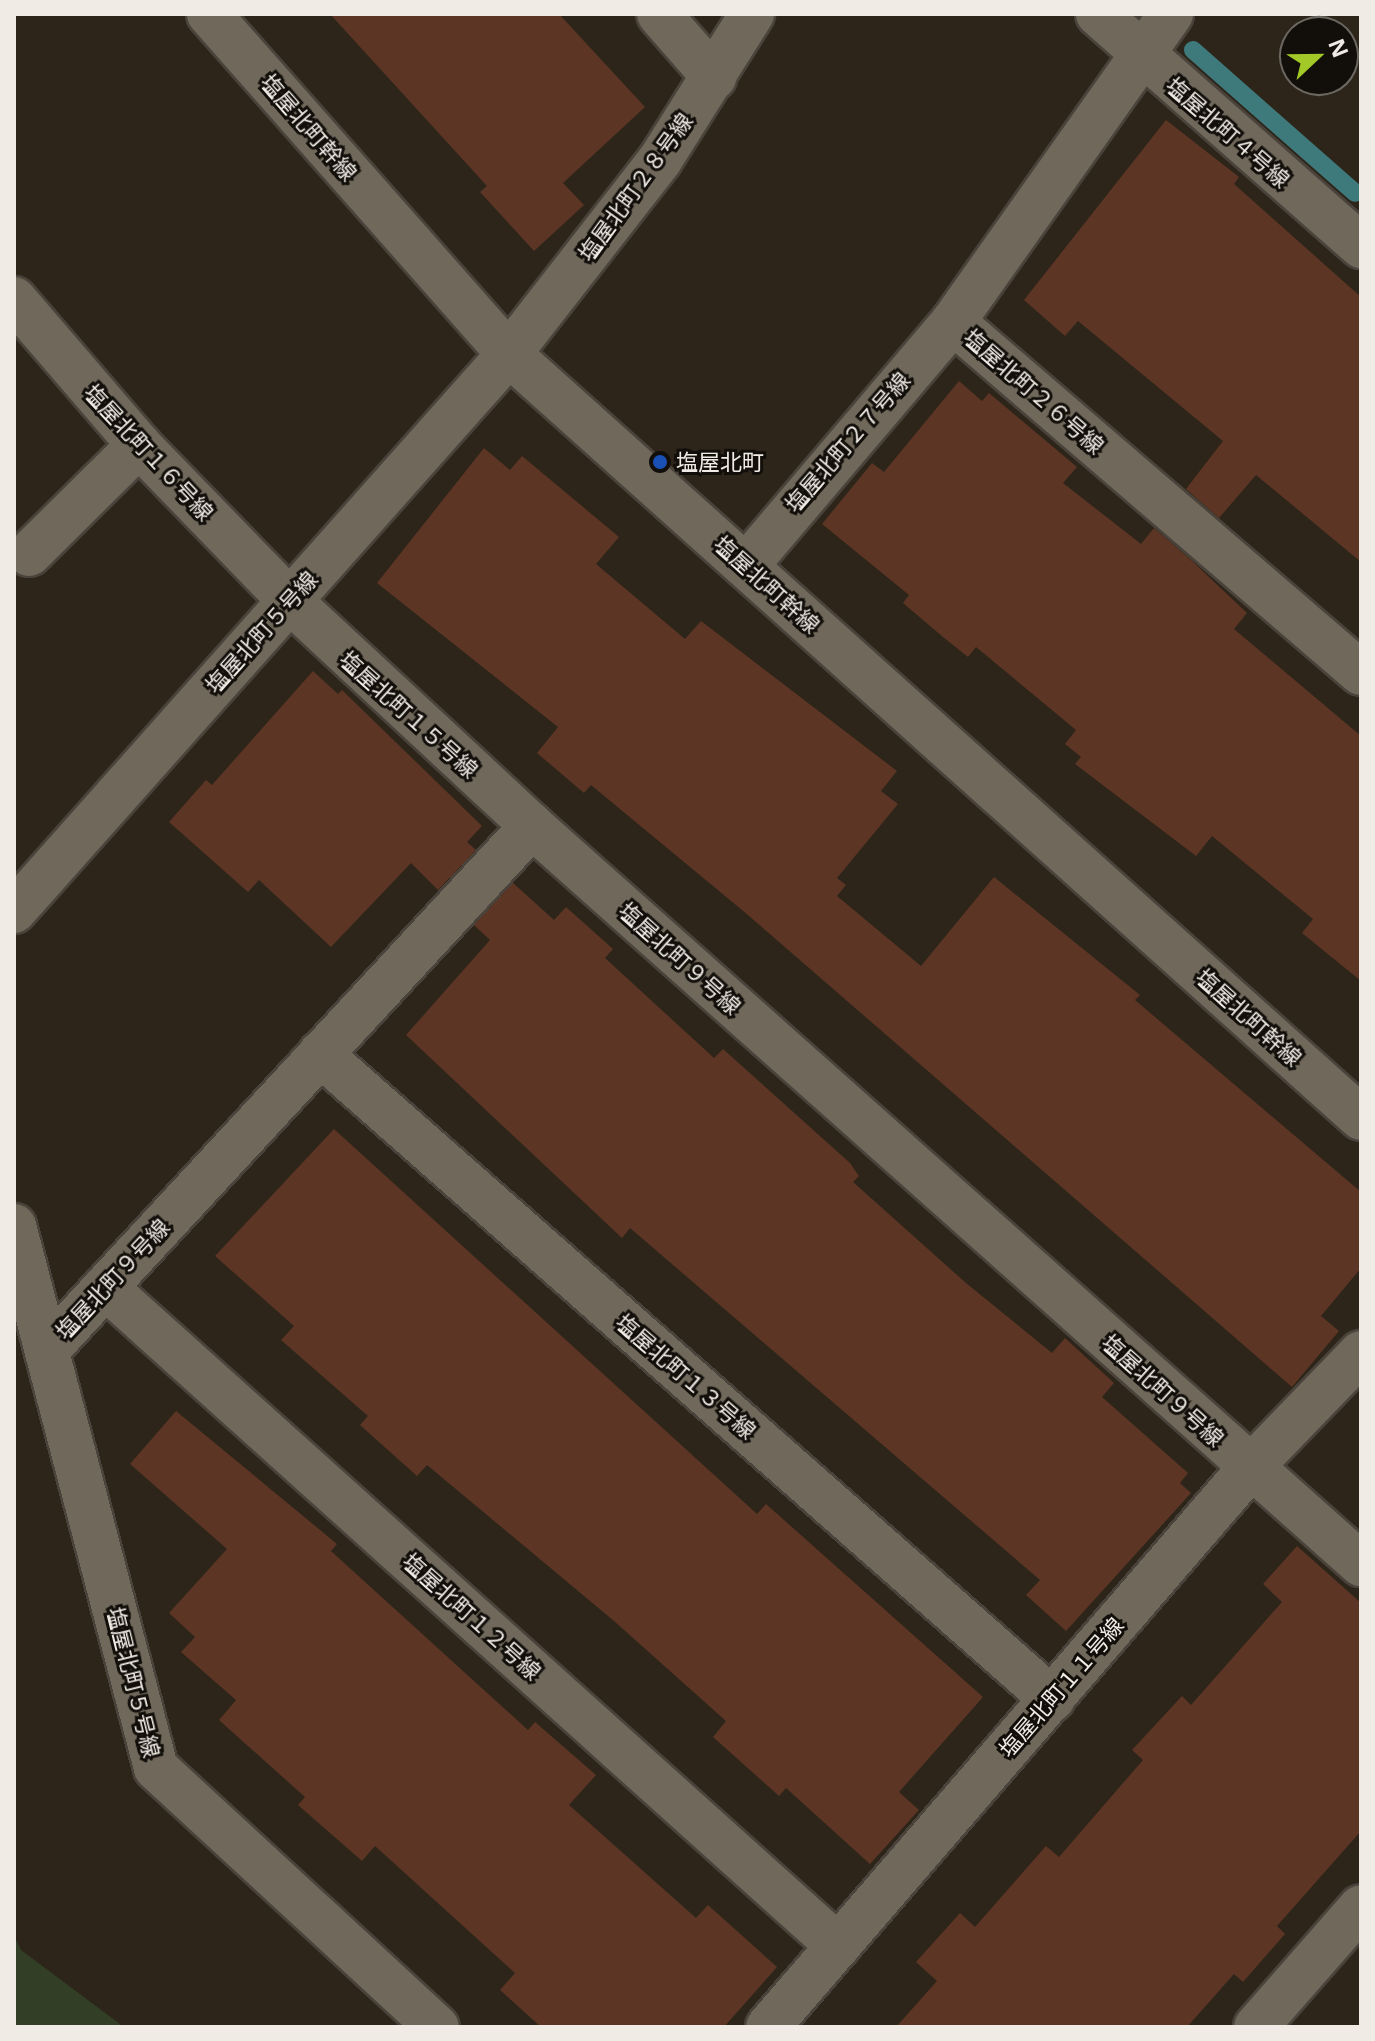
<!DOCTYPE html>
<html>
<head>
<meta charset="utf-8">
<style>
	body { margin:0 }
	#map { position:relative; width:1375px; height:2041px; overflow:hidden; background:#2d251a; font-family:"Open Sans","Noto Sans JP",sans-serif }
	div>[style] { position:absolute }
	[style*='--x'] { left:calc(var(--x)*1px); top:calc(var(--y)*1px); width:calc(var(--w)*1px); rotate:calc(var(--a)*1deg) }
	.green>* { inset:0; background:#323e25 }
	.stream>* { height:18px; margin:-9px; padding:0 9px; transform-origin:9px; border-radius:9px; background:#3e797c }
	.building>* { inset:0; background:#5c3524 }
	.roads { filter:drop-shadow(2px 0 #4a433b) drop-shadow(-2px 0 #4a433b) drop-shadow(0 2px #4a433b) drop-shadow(0 -2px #4a433b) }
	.minor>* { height:44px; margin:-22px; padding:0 22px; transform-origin:22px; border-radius:22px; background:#70685b }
	.tertiary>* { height:44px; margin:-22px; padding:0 22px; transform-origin:22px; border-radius:22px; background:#70685b }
	.dots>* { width:22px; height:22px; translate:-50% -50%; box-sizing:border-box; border:4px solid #120f0a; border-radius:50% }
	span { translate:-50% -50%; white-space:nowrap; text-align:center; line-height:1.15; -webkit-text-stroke:6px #120f0a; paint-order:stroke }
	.street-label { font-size:22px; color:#f0ebe4 }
	.poi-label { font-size:22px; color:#f0ebe4 }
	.left { translate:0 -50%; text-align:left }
	.frame { position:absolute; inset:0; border:16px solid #f0ebe4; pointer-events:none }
	.north { position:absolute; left:1279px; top:16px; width:80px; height:80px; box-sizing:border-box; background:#120f0a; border:2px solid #6b6761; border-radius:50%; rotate:68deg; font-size:22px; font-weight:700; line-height:32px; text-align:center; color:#f0ebe4 }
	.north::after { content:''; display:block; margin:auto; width:28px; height:36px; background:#a2c927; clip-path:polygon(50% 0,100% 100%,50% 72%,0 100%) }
</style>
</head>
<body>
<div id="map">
	<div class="green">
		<div style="clip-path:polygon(14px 1936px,21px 1950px,124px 2027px,14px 2027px)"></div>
	</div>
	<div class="stream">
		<div style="--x:1193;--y:50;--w:216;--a:41.4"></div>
	</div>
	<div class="building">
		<div style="clip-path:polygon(330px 14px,559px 14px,645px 107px,563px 183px,584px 205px,534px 251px,480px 192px,487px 186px)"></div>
		<div style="clip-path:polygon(1166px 120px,1239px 177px,1234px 184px,1361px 297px,1361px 562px,1256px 475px,1219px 518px,1186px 489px,1223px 441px,1078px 321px,1065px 336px,1024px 300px)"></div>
		<div style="clip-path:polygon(959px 381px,982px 401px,989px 393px,1077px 467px,1063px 483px,1141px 544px,1154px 528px,1190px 559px,1247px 613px,1234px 629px,1361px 736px,1361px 981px,1302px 933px,1313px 919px,1212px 836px,1196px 856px,1075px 764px,1081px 757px,1065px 744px,1076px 730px,976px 647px,968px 657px,943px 637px,903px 603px,909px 595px,822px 524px,872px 463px,884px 472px)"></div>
		<div style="clip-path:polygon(484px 448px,510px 470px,522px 456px,619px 537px,596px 564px,685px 639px,701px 621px,897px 771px,881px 791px,898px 804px,837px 878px,846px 885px,837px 896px,921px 966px,994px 877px,1140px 995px,1135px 1000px,1361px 1192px,1361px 1268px,1321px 1316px,1339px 1331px,1292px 1387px,748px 915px,591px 785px,584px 793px,537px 753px,558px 727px,377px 583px)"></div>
		<div style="clip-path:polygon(313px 671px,338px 694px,342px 690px,482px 826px,467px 842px,476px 850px,438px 890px,411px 863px,331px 947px,259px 880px,248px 892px,169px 822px,206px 780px,212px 785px)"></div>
		<div style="clip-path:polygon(513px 883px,554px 920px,566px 907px,613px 949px,605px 958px,714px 1058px,723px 1049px,850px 1163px,859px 1176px,853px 1182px,966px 1283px,1052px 1353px,1065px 1338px,1114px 1383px,1102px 1397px,1188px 1473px,1180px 1483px,1191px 1493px,1066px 1631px,1026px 1595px,1040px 1580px,630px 1228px,622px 1238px,406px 1035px,490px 940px,474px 925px)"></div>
		<div style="clip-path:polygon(334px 1129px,757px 1514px,766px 1504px,983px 1697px,899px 1792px,919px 1810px,870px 1864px,786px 1788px,779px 1796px,713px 1737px,726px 1721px,614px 1621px,427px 1465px,417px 1476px,360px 1425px,368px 1416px,281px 1340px,294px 1326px,215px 1256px)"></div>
		<div style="clip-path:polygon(176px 1411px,337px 1544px,331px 1551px,528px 1730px,535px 1722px,596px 1775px,569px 1805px,696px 1918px,708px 1905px,777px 1967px,724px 2027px,541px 2027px,500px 1990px,515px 1973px,375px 1846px,362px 1861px,298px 1805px,305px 1797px,219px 1720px,236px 1700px,181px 1652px,195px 1637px,169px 1613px,227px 1549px,130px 1464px)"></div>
		<div style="clip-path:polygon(1297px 1546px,1361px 1603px,1361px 1831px,1277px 1926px,1285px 1934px,1243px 1982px,1234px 1974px,1187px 2027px,896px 2027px,937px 1981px,916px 1962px,960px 1913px,975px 1927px,1046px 1846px,1059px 1857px,1143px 1760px,1132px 1750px,1182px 1696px,1191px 1705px,1282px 1602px,1263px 1584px)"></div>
	</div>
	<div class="roads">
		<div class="minor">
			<div style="--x:659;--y:14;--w:84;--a:48.9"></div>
			<div style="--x:1098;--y:14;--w:351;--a:41.4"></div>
			<div style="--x:1171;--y:14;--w:377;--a:125.3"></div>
			<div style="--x:953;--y:322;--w:538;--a:40.71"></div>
			<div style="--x:14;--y:299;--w:192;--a:49.4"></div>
			<div style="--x:139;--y:445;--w:216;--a:45.9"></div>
			<div style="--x:289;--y:600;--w:332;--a:42.9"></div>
			<div style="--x:29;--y:554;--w:155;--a:-44.7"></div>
			<div style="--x:746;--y:566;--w:320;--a:-49.7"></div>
			<div style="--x:14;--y:911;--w:745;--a:-48.37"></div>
			<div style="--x:509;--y:354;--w:246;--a:-52.1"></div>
			<div style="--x:660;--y:160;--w:173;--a:-57.8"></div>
			<div style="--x:320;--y:1054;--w:976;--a:41.38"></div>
			<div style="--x:14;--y:1226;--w:560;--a:75.32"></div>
			<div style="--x:156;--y:1768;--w:382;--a:42.7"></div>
			<div style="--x:105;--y:1287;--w:986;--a:41.96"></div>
			<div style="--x:48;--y:1349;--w:713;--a:-47.22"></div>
			<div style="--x:532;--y:826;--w:1110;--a:41.68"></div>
			<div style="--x:768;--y:2027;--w:738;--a:-49.23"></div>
			<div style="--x:1250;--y:1468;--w:160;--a:-46"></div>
			<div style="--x:1256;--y:2027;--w:159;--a:-48.8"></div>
		</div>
		<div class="tertiary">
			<div style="--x:209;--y:14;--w:453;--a:48.6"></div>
			<div style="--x:509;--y:354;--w:1144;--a:41.88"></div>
		</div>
	</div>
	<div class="dots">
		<div style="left:660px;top:462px;background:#1a4fb4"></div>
	</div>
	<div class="street-label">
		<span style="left:309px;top:127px;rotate:49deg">塩屋北町幹線</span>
		<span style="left:1228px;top:132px;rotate:41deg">塩屋北町４号線</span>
		<span style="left:635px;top:187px;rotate:-54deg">塩屋北町２８号線</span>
		<span style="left:1034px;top:391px;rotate:41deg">塩屋北町２６号線</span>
		<span style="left:847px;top:442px;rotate:-49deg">塩屋北町２７号線</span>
		<span style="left:149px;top:452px;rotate:47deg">塩屋北町１６号線</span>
		<span style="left:767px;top:584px;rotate:42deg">塩屋北町幹線</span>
		<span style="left:261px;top:632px;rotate:-48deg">塩屋北町５号線</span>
		<span style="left:409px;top:714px;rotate:42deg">塩屋北町１５号線</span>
		<span style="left:680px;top:958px;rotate:42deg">塩屋北町９号線</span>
		<span style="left:1249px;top:1017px;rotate:42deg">塩屋北町幹線</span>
		<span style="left:112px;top:1279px;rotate:-47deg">塩屋北町９号線</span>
		<span style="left:686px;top:1376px;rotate:41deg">塩屋北町１３号線</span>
		<span style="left:1163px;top:1390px;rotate:42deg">塩屋北町９号線</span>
		<span style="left:472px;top:1616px;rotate:42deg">塩屋北町１２号線</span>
		<span style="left:134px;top:1682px;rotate:76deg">塩屋北町５号線</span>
		<span style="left:1061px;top:1687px;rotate:-49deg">塩屋北町１１号線</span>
	</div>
	<div class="poi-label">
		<span class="left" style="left:676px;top:462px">塩屋北町</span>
	</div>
	<div class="frame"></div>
	<div class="north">N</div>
</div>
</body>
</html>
